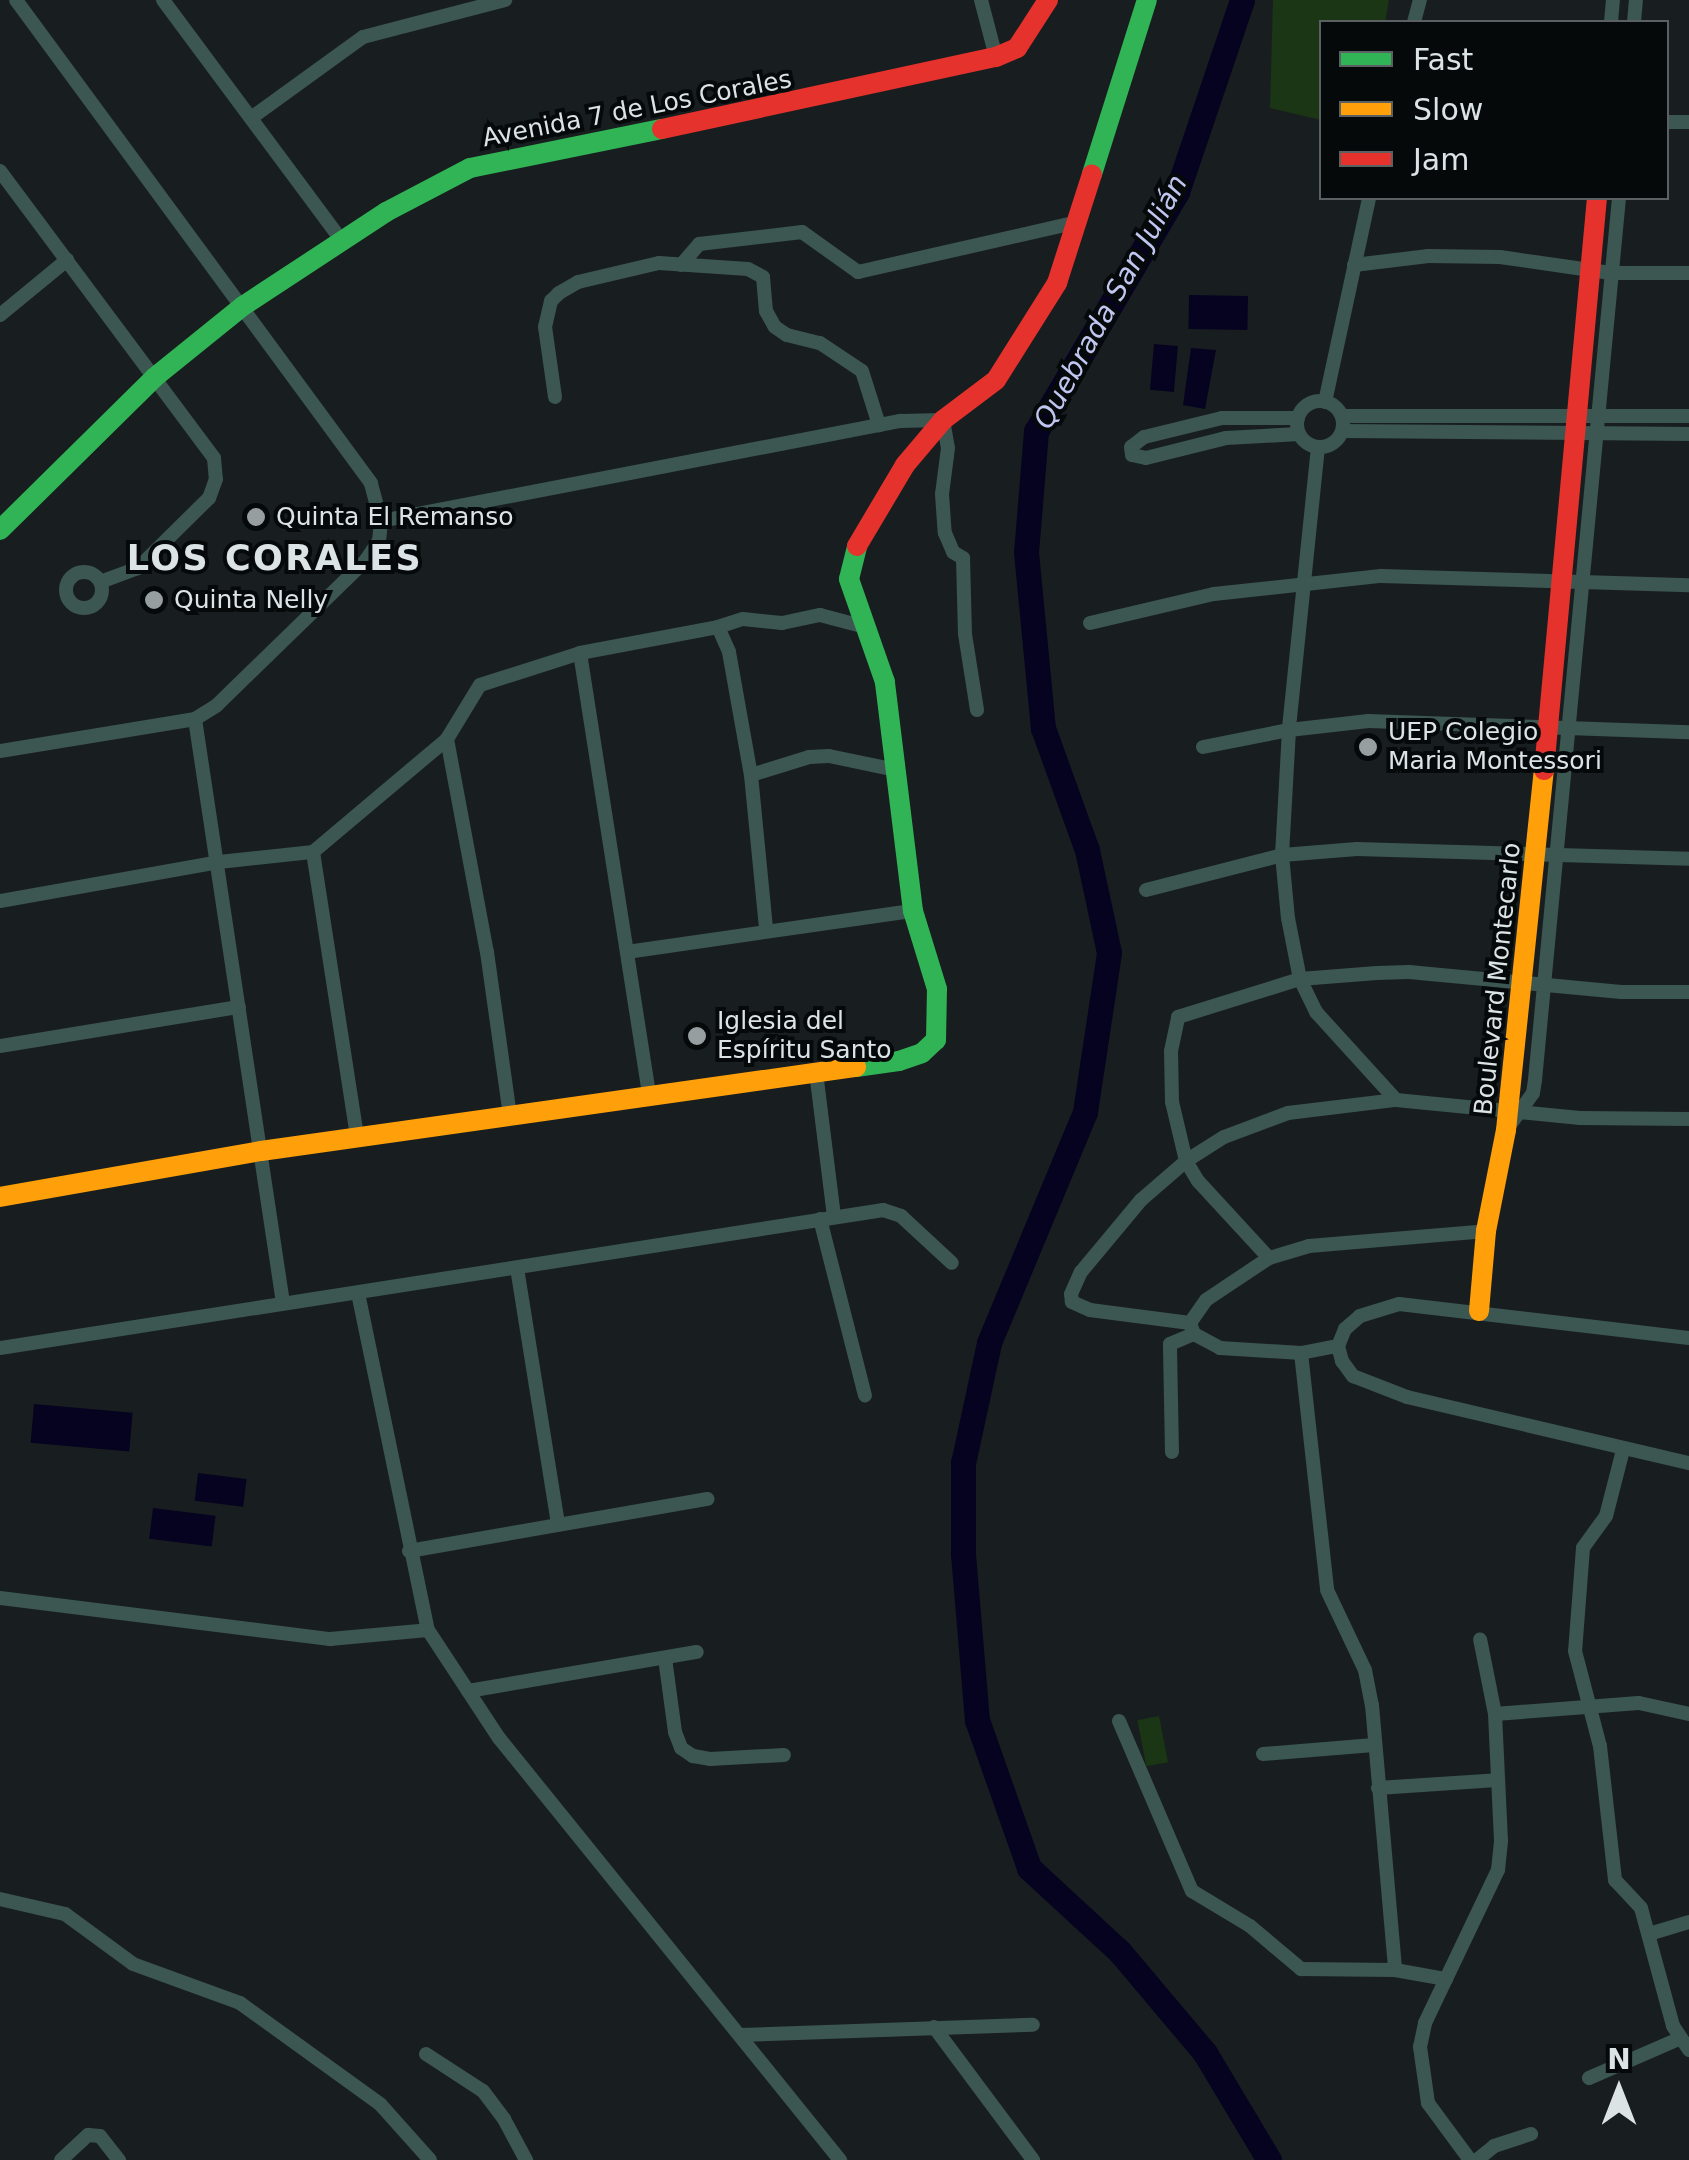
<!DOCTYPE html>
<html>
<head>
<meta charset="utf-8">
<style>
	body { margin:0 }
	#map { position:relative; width:1689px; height:2160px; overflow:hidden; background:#181e1f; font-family:"DejaVu Sans",sans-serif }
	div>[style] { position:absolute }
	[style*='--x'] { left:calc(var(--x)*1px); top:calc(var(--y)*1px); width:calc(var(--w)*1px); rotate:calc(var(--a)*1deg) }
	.green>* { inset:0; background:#1a3615; transform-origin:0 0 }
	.water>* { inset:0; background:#060320; transform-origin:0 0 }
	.river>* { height:25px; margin:-12.5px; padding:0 12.5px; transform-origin:12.5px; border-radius:12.5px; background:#060320 }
	.street>* { height:14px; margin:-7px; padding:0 7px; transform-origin:7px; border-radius:7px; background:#3c5652 }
	.street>.ring { margin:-7px; padding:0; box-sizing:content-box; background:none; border:14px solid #3c5652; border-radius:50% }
	.fast>* { height:20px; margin:-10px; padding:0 10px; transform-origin:10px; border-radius:10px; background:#30b455 }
	.slow>* { height:20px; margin:-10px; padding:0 10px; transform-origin:10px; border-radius:10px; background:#ff9f0a }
	.jam>* { height:20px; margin:-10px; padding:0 10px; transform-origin:10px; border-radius:10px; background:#e5322d }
	.dots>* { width:28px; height:28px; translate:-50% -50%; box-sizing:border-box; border:5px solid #05090a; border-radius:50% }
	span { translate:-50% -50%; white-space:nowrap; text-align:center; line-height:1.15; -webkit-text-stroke:8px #05090a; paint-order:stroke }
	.street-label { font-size:25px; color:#dce3e5 }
	.poi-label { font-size:25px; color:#dce3e5 }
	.left { translate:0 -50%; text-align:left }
	.water-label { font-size:28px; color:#c1c6f1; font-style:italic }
	.district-label { font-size:35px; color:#dce3e5; font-weight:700; letter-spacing:2.5px }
	.legend { position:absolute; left:1319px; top:20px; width:350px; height:180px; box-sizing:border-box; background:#05090a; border:2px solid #5b6062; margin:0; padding:12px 18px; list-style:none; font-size:30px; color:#dce3e5 }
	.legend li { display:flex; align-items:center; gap:20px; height:50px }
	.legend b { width:50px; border:2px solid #5b6062 }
	.north { position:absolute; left:1569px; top:2040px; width:100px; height:100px; -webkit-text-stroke:8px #05090a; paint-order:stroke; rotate:0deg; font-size:28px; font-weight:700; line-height:40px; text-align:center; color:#dce3e5 }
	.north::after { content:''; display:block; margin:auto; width:35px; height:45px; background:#dce3e5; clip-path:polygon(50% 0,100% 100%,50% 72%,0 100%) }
</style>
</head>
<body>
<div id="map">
	<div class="green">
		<div style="clip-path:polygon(1273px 0,1389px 0,1385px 22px,1322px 22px,1321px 120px,1270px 108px)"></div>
		<div style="left:1159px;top:1716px;width:47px;height:22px;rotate:79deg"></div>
	</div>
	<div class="water">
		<div style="left:1189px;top:295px;width:59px;height:34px;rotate:1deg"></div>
		<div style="left:1154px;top:344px;width:24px;height:46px;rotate:5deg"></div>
		<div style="clip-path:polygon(1191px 348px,1216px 350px,1205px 409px,1183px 405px)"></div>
		<div style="left:34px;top:1404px;width:99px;height:39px;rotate:5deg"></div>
		<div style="left:198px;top:1473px;width:49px;height:28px;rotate:7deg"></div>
		<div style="left:153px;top:1508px;width:63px;height:31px;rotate:7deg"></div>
	</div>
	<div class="river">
		<div style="--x:1242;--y:0;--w:203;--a:108.7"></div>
		<div style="--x:1177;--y:192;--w:277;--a:120.5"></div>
		<div style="--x:1036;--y:431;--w:121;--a:94.7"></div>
		<div style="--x:1026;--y:552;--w:177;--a:84.5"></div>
		<div style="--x:1043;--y:728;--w:130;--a:70.2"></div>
		<div style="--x:1087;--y:850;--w:105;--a:77.9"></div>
		<div style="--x:1109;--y:953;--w:161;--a:98.6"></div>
		<div style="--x:1085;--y:1112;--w:250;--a:112.6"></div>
		<div style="--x:989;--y:1343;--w:123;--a:102.2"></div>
		<div style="--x:963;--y:1463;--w:91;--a:90"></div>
		<div style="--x:963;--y:1554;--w:167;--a:85.2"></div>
		<div style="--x:977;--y:1720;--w:157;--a:70.6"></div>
		<div style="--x:1029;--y:1868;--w:124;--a:42.7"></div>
		<div style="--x:1120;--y:1952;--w:132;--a:49.9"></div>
		<div style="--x:1205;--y:2053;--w:125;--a:59.1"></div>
	</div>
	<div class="street">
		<div style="--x:163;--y:0;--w:300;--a:53.4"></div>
		<div style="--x:981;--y:0;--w:59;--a:75.3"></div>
		<div style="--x:1414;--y:22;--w:23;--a:-75"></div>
		<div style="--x:1611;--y:22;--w:22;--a:-85"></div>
		<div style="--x:1634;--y:22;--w:22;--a:-85"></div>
		<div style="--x:251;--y:118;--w:138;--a:-35.9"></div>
		<div style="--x:363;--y:37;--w:147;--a:-14.6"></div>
		<div style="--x:1666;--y:122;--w:23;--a:0"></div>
		<div style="--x:0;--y:171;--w:358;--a:53.3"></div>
		<div style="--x:214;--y:458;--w:21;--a:85"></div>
		<div style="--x:216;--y:479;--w:20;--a:110"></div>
		<div style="--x:209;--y:498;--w:100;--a:135.4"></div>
		<div style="--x:138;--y:568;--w:40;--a:159.8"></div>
		<div style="--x:681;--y:265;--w:28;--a:-49"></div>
		<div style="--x:699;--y:244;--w:104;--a:-6.6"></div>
		<div style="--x:802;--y:232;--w:69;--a:35.5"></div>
		<div style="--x:858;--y:272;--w:226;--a:-12.8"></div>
		<div style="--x:1354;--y:265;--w:75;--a:-6.9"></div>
		<div style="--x:1428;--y:256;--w:72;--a:0.8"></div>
		<div style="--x:1500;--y:257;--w:112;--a:8.2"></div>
		<div style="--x:1611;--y:273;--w:78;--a:0"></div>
		<div style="--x:0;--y:315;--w:87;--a:-39.4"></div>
		<div style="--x:555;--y:397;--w:71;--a:-98.1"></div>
		<div style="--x:545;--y:327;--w:27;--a:-77"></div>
		<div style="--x:551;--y:301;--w:11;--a:-45"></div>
		<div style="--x:559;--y:293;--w:22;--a:-30"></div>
		<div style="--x:578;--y:282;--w:83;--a:-13.2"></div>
		<div style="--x:659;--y:263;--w:89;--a:3.9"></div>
		<div style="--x:748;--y:269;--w:17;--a:28"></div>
		<div style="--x:763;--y:277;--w:34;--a:85"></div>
		<div style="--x:766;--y:311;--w:18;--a:61"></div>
		<div style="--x:775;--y:327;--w:14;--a:34"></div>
		<div style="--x:787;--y:335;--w:34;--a:14"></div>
		<div style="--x:820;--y:343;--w:50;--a:33.7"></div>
		<div style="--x:862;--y:371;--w:57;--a:72.5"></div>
		<div class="ring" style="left:1297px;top:401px;width:32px;height:32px"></div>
		<div style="--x:1325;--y:402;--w:209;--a:-77.8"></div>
		<div style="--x:1342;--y:416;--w:347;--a:0"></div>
		<div style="--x:1298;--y:418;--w:76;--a:180"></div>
		<div style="--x:1222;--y:418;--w:80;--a:166.3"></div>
		<div style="--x:1144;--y:437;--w:16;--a:142"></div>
		<div style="--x:1131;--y:447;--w:8;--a:83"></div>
		<div style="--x:1132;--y:455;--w:14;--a:12"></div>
		<div style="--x:1146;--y:458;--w:82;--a:-14"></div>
		<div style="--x:1226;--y:438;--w:73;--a:-3.1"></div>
		<div style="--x:1343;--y:431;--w:346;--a:0.5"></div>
		<div style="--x:1318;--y:447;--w:284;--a:95.9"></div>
		<div style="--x:1289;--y:730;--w:125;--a:93.2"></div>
		<div style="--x:1282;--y:855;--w:63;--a:84.6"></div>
		<div style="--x:1288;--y:918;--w:62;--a:78.9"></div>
		<div style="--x:1300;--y:979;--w:37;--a:64"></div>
		<div style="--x:1316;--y:1012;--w:119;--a:47.7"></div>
		<div style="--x:381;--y:521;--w:529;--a:-10.91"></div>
		<div style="--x:900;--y:421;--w:43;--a:-1.3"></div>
		<div style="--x:943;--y:420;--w:28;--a:80"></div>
		<div style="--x:948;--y:448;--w:46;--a:97.4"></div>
		<div style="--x:942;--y:494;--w:39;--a:86"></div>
		<div style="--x:945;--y:533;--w:21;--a:67"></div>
		<div style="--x:953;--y:552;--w:12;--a:31"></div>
		<div style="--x:963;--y:558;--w:76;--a:88.5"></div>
		<div style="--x:965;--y:634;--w:77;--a:81"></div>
		<div class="ring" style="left:66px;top:572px;width:22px;height:22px"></div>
		<div style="--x:1090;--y:623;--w:127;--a:-13.2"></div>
		<div style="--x:1214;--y:594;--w:168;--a:-6.2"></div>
		<div style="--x:1381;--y:576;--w:308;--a:1.7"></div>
		<div style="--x:718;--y:627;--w:26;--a:-18"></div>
		<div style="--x:743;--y:619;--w:39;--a:6"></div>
		<div style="--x:782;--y:623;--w:39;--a:-12"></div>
		<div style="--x:820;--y:615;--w:47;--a:14.9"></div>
		<div style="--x:580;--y:653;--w:448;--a:81.1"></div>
		<div style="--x:195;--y:719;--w:591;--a:81.43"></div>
		<div style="--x:447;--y:739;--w:217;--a:79.4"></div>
		<div style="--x:487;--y:952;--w:165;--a:82"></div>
		<div style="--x:1203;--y:747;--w:88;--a:-11.2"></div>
		<div style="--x:1289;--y:730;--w:80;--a:-6.5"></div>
		<div style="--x:1368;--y:721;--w:321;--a:2"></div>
		<div style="--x:0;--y:751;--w:198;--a:-9.3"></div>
		<div style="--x:195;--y:719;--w:26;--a:-32"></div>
		<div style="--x:217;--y:705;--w:208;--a:-44.2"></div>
		<div style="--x:366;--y:560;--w:23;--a:-56"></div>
		<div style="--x:379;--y:541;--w:20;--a:-84"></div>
		<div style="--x:381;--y:521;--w:39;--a:-105"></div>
		<div style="--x:371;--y:483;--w:599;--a:-126.32"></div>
		<div style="--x:751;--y:775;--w:61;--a:-17.2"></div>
		<div style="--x:809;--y:757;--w:20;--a:-3"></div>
		<div style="--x:829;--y:756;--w:68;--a:11.8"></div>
		<div style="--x:313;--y:852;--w:288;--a:81.2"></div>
		<div style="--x:1146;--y:890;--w:140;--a:-14.4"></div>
		<div style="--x:1282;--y:855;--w:75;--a:-4.6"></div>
		<div style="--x:1357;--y:849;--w:332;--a:1.7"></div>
		<div style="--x:0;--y:901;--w:222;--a:-10.1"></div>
		<div style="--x:219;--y:862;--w:95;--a:-6.1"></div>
		<div style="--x:313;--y:852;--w:175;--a:-40.1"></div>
		<div style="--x:447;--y:739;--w:63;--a:-58.6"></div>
		<div style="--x:480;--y:685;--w:105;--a:-17.7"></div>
		<div style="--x:580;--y:653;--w:140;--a:-10.7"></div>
		<div style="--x:718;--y:627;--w:27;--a:66"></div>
		<div style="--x:729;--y:652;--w:125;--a:79.9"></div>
		<div style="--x:751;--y:775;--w:155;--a:84.4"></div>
		<div style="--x:627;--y:952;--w:289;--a:-8.2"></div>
		<div style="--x:0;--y:1046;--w:242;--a:-9.3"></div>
		<div style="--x:816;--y:1072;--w:146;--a:82.9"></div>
		<div style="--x:1507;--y:1129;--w:44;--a:-54.2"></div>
		<div style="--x:1533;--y:1093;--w:13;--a:-81"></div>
		<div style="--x:1535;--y:1080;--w:886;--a:-84.56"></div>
		<div style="--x:820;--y:1219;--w:182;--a:75.7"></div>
		<div style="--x:1269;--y:1258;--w:105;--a:-132.7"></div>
		<div style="--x:1198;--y:1181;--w:23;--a:-121"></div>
		<div style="--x:1186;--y:1161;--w:61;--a:-103.3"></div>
		<div style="--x:1172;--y:1102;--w:51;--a:-91.1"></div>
		<div style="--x:1171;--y:1051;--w:35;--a:-78"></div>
		<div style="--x:1178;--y:1017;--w:128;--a:-17.3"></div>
		<div style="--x:1300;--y:979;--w:77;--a:-4.5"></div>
		<div style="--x:1377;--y:973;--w:32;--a:-2"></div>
		<div style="--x:1409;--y:972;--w:213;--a:5.4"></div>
		<div style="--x:1621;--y:992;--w:68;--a:0"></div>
		<div style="--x:517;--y:1268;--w:260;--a:80.9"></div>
		<div style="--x:358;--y:1293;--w:344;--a:78.3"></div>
		<div style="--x:428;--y:1630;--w:129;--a:56.7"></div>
		<div style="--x:499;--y:1738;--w:543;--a:51.06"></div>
		<div style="--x:1190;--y:1323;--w:101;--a:-172.6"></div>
		<div style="--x:1090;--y:1310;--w:20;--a:-156"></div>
		<div style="--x:1072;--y:1302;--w:8;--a:-97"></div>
		<div style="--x:1071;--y:1294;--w:24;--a:-66"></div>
		<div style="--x:1081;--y:1272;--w:94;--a:-50.2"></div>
		<div style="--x:1141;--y:1200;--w:60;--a:-40.9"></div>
		<div style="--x:1186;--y:1161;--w:45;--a:-32.3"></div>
		<div style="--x:1224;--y:1137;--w:68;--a:-20.6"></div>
		<div style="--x:1288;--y:1113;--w:109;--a:-6.9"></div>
		<div style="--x:1396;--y:1100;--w:185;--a:5.6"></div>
		<div style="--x:1580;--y:1118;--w:109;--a:0.5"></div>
		<div style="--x:1190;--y:1323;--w:28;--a:-55"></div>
		<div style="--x:1206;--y:1300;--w:76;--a:-33.7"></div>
		<div style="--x:1269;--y:1258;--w:42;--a:-16.7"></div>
		<div style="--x:1309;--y:1246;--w:178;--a:-4.8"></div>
		<div style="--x:1190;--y:1323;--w:12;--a:70"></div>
		<div style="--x:1194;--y:1334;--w:30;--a:28"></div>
		<div style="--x:1220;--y:1348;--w:81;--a:3.5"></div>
		<div style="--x:1301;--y:1353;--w:38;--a:-11"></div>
		<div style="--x:1689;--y:1338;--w:292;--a:-173.3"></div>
		<div style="--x:1399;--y:1304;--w:41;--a:162.9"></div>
		<div style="--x:1360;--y:1316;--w:20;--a:139"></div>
		<div style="--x:1345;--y:1329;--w:18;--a:112"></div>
		<div style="--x:1338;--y:1346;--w:16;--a:75"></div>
		<div style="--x:1342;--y:1361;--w:19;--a:54"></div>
		<div style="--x:1353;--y:1376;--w:58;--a:21.3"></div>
		<div style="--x:1407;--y:1397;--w:290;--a:13.2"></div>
		<div style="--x:0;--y:1348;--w:894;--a:-8.88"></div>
		<div style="--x:883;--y:1210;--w:19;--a:18"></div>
		<div style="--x:901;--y:1216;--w:69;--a:42.7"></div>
		<div style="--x:1301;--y:1353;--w:238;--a:83.7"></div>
		<div style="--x:1327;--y:1590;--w:89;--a:64.6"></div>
		<div style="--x:1365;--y:1670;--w:36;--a:79"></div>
		<div style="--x:1372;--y:1705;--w:266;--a:85"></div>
		<div style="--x:1623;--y:1450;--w:68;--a:104.4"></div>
		<div style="--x:1606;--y:1516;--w:39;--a:126"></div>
		<div style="--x:1583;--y:1548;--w:103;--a:94.4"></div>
		<div style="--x:1575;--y:1651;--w:98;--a:75.3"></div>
		<div style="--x:1600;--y:1746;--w:135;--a:83.6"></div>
		<div style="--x:1615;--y:1880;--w:38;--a:47"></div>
		<div style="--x:1641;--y:1908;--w:122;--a:74.8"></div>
		<div style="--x:1673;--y:2026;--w:29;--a:56"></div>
		<div style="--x:1172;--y:1452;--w:108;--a:-91.1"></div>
		<div style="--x:1170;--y:1344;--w:26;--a:-23"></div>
		<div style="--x:409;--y:1551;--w:303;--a:-9.9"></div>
		<div style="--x:0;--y:1598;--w:333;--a:7.1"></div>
		<div style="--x:330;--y:1639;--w:98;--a:-5.2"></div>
		<div style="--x:665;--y:1658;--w:75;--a:82.3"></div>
		<div style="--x:675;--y:1732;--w:17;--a:69"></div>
		<div style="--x:681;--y:1748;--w:14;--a:34"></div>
		<div style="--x:693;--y:1756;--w:17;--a:10"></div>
		<div style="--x:710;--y:1759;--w:74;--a:-3.1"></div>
		<div style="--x:468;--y:1691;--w:232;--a:-9.7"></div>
		<div style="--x:1495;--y:1714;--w:144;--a:-4.4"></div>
		<div style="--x:1639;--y:1703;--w:51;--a:12.4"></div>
		<div style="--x:1119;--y:1721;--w:185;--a:66.8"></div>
		<div style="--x:1192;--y:1891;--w:68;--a:31.1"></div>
		<div style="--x:1250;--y:1926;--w:67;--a:40.1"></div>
		<div style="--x:1301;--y:1969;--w:94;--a:0.6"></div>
		<div style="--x:1395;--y:1970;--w:52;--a:10"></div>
		<div style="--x:1263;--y:1754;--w:111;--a:-4.6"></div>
		<div style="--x:1378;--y:1788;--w:119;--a:-3.8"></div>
		<div style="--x:0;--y:1899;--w:67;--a:13"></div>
		<div style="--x:65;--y:1914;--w:84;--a:36.3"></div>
		<div style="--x:133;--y:1964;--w:114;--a:20"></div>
		<div style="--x:240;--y:2003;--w:173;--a:35.8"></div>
		<div style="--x:380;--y:2104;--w:75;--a:48.2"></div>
		<div style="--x:1649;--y:1934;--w:42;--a:-16.7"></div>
		<div style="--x:934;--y:2027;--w:166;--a:53.3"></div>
		<div style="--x:740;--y:2035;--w:293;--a:-2"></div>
		<div style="--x:426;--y:2054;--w:68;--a:33"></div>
		<div style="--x:483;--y:2091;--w:35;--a:53"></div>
		<div style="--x:504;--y:2119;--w:47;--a:61.8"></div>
		<div style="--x:1589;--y:2078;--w:100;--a:-23.5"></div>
		<div style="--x:61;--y:2160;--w:37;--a:-43"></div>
		<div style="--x:88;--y:2135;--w:12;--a:5"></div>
		<div style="--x:100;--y:2136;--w:31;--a:52"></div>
		<div style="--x:1470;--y:2160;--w:71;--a:-126.4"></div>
		<div style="--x:1428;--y:2103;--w:57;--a:-98.1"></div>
		<div style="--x:1420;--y:2047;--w:25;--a:-78"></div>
		<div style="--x:1425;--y:2023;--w:170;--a:-64.5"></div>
		<div style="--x:1498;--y:1870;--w:29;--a:-84"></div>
		<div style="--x:1501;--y:1841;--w:127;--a:-92.7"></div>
		<div style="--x:1495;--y:1714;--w:76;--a:-101.3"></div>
		<div style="--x:1477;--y:2160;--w:22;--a:-39"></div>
		<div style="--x:1494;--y:2146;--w:39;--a:-18"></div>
	</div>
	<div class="fast">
		<div style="--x:1092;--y:174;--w:182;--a:-72.5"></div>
		<div style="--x:0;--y:530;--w:218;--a:-44.6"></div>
		<div style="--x:155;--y:377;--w:113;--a:-38.9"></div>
		<div style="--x:243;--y:306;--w:171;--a:-33.3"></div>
		<div style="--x:386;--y:212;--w:95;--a:-27.6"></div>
		<div style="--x:470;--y:168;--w:196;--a:-11.5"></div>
		<div style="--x:856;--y:1067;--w:43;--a:-7.9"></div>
		<div style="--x:899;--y:1061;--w:24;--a:-19"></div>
		<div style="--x:922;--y:1053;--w:19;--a:-43"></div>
		<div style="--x:936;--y:1040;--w:51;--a:-88.9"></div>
		<div style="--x:937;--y:989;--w:82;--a:-107.1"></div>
		<div style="--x:913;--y:911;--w:231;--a:-97"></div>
		<div style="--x:885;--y:682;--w:109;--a:-109.3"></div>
		<div style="--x:849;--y:579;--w:34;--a:-76"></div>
	</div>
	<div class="slow">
		<div style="--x:0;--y:1197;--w:265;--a:-10"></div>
		<div style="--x:261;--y:1151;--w:601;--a:-8.04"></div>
		<div style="--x:1479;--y:1311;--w:80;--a:-85"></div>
		<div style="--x:1486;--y:1231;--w:103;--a:-78.8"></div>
		<div style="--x:1506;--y:1130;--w:362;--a:-84"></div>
	</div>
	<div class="jam">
		<div style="--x:662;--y:129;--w:342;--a:-12.2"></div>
		<div style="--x:996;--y:57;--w:23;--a:-23"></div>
		<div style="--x:1017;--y:48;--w:57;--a:-57.1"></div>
		<div style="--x:857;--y:546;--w:94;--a:-59.3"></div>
		<div style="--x:905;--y:465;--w:59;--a:-49.8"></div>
		<div style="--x:943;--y:420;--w:66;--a:-37"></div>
		<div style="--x:996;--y:380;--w:115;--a:-57.8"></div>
		<div style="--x:1057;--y:283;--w:114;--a:-72.2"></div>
		<div style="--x:1544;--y:770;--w:574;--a:-84.71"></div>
	</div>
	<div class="dots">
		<div style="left:256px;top:517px;background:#979ea0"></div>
		<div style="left:154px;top:600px;background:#979ea0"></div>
		<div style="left:1368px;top:747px;background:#979ea0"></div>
		<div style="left:697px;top:1036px;background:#979ea0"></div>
	</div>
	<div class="street-label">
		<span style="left:637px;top:109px;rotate:-11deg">Avenida 7 de Los Corales</span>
		<span style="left:1498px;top:979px;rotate:-84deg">Boulevard Montecarlo</span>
	</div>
	<div class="poi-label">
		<span class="left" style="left:276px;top:517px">Quinta El Remanso</span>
		<span class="left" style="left:174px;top:600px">Quinta Nelly</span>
		<span class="left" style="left:1388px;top:747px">UEP Colegio<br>Maria Montessori</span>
		<span class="left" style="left:717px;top:1036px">Iglesia del<br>Espíritu Santo</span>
	</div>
	<div class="water-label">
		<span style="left:1111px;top:302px;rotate:-61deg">Quebrada San Julián</span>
	</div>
	<div class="district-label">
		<span style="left:275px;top:558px">LOS CORALES</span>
	</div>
	<ul class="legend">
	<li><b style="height:12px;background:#30b455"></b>Fast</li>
	<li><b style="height:12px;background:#ff9f0a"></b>Slow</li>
	<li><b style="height:12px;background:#e5322d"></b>Jam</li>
	</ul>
	<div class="north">N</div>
</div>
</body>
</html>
